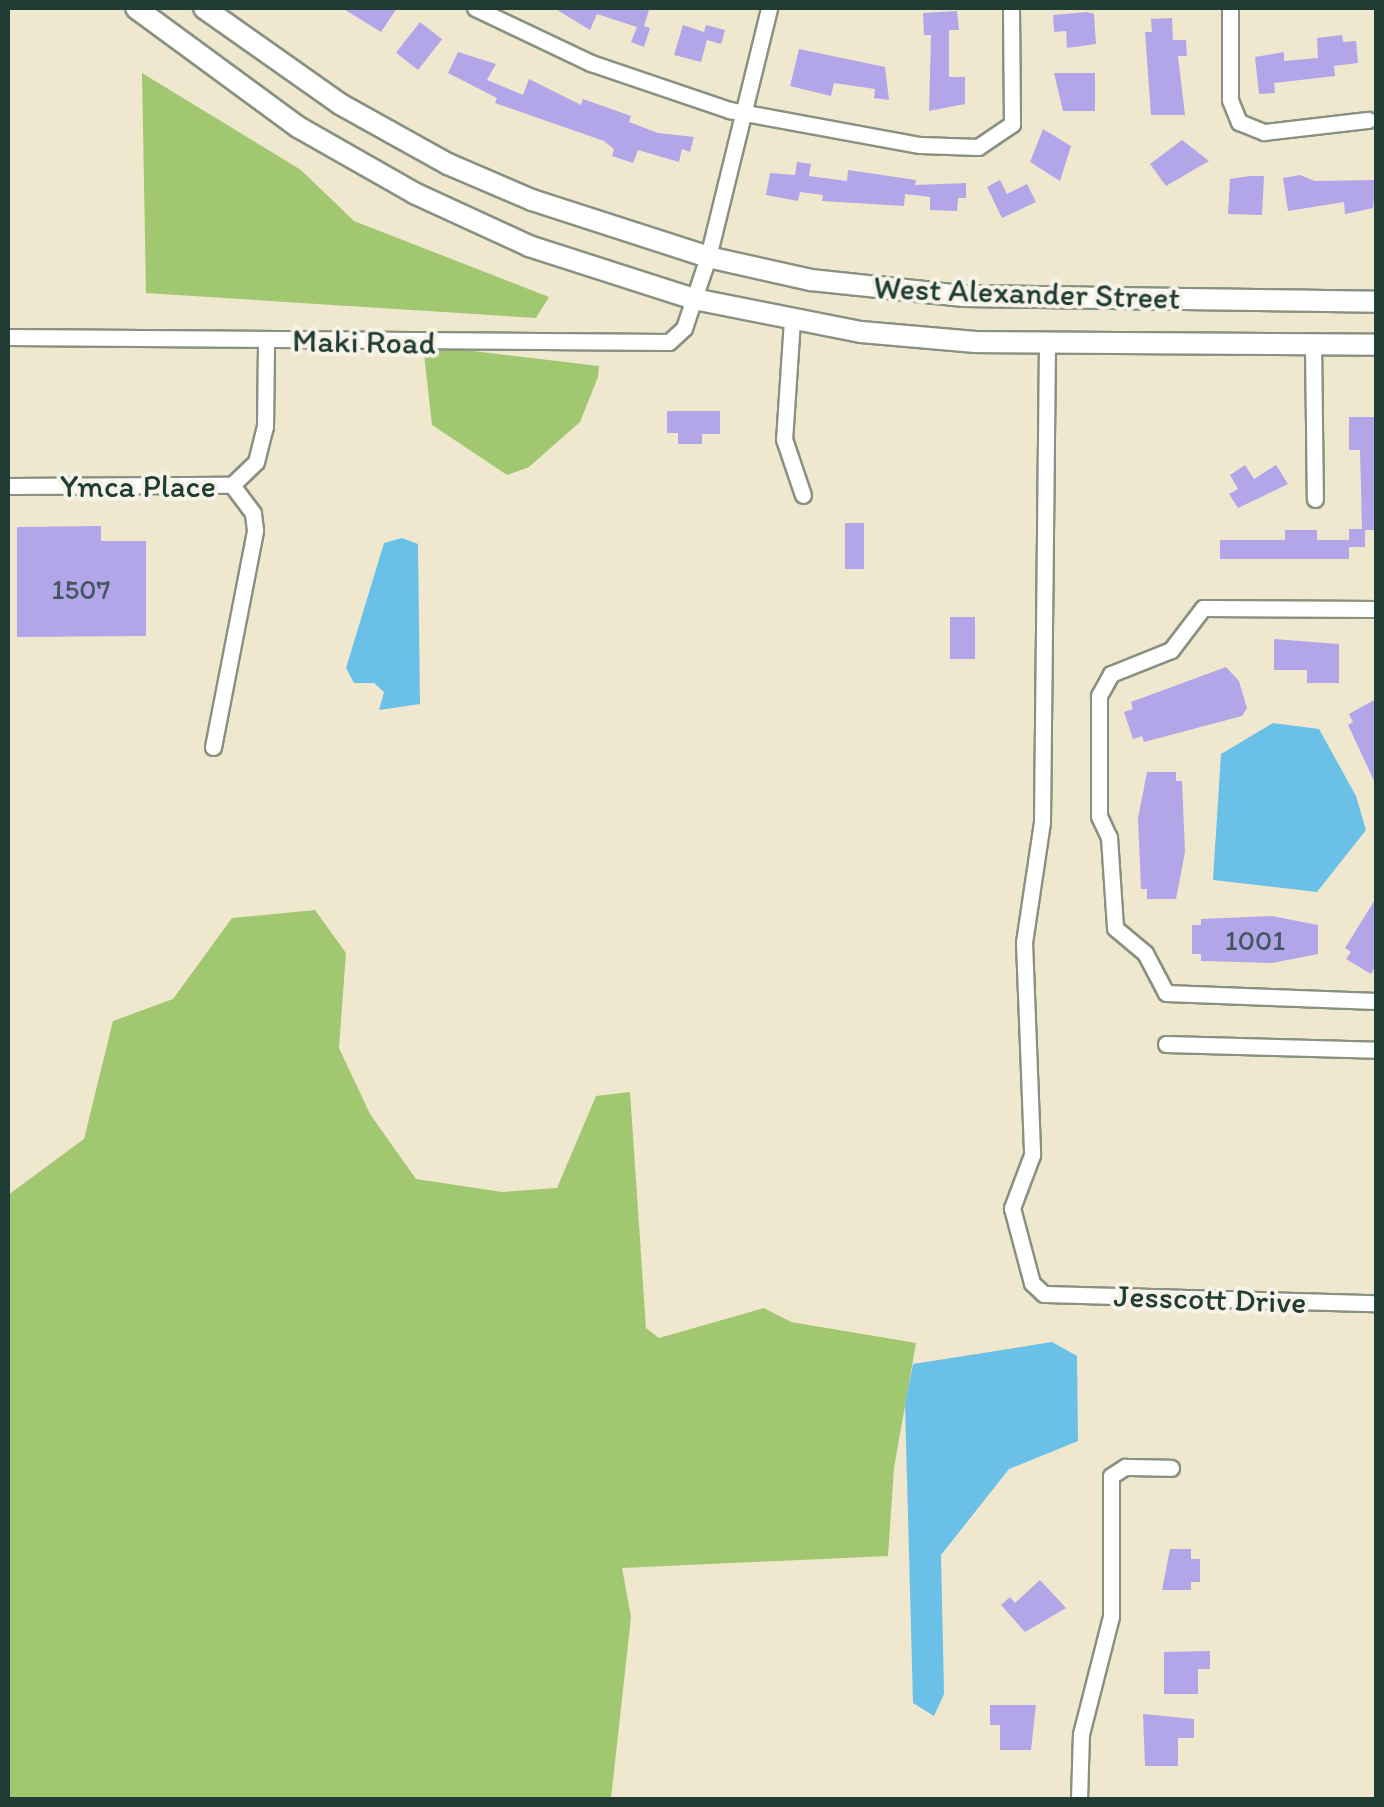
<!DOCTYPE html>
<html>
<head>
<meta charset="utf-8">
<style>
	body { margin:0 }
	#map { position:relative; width:1384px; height:1807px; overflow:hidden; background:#f0e8ce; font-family:Itim,sans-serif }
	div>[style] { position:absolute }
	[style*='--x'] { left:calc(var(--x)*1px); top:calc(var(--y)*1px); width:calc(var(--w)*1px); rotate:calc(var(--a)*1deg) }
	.green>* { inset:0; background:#a2c771 }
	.water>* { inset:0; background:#6ac0e7 }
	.building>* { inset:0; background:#b2a6e9; transform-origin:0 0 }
	.roads { filter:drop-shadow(2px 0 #889281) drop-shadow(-2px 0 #889281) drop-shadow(0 2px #889281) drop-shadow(0 -2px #889281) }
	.minor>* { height:15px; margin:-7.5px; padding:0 7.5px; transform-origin:7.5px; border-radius:7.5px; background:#fff }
	.major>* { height:20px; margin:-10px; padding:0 10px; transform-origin:10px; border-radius:10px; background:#fff }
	span { translate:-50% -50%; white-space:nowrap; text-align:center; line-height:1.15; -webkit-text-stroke:8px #f7f3e8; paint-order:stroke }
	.number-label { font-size:28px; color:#445761 }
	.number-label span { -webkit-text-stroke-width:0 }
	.street-label { font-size:32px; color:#1f3d34 }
	.frame { position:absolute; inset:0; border:10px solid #1f3d34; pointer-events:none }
</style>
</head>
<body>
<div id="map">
	<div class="green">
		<div style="clip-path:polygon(142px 73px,301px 170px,354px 221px,549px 297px,536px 318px,146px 293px)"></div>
		<div style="clip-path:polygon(423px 345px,599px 366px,598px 377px,580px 422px,529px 467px,507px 475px,432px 425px)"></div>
		<div style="clip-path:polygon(315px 910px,346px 953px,339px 1048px,370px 1114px,416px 1179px,502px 1192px,557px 1188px,596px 1096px,630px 1092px,646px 1328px,659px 1338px,764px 1308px,791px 1322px,916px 1343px,894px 1468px,888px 1556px,622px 1568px,631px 1617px,611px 1799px,8px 1799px,8px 1195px,84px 1139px,113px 1021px,173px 999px,232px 918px)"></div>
	</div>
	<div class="water">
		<div style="clip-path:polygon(402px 538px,418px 544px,420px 704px,379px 710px,384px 692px,374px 683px,354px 683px,346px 668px,384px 543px)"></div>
		<div style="clip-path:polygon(1273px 723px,1319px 729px,1356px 796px,1366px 830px,1317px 892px,1213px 880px,1221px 754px)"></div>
		<div style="clip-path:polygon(1052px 1342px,1077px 1356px,1078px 1441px,1009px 1469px,941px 1555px,944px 1694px,934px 1716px,913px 1703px,905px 1404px,913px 1364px)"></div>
	</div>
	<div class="building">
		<div style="clip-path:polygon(342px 8px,397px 8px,381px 32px)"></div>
		<div style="clip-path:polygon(554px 8px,640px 8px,649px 10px,644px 26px,650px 28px,644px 47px,631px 42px,637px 27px,597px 14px,590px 30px)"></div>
		<div style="clip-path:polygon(957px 11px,959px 30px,949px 30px,949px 77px,965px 77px,965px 104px,929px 111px,931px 35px,924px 35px,923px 13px)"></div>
		<div style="clip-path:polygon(1087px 12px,1094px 14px,1096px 44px,1067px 48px,1066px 31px,1054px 32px,1053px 15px)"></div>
		<div style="clip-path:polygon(1172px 18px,1173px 40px,1186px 40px,1187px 56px,1178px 56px,1185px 115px,1151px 115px,1145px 32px,1152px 32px,1151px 19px)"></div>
		<div style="left:420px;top:22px;width:28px;height:39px;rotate:38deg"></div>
		<div style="clip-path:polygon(683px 25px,704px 32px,706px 25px,725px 30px,721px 44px,707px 40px,701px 62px,674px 55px)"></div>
		<div style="clip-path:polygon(1342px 35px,1343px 42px,1356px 41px,1358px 63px,1334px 66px,1335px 76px,1274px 83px,1275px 93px,1259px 94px,1255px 57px,1284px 52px,1284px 61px,1318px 58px,1317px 38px)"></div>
		<div style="clip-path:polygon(799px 49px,885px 67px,889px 100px,874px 98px,875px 89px,834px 83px,831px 96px,790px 86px)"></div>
		<div style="clip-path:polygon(458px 52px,496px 64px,487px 80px,523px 95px,529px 79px,581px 105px,583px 99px,631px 116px,629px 122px,658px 133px,694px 137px,690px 152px,682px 149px,679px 162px,638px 150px,633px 163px,612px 156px,614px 149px,604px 141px,495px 103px,497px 98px,448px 73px)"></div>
		<div style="clip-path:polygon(1054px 73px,1095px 73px,1095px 111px,1063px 111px)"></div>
		<div style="clip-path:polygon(1043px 129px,1071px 146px,1060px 181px,1030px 162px)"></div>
		<div style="clip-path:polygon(1182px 140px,1209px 161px,1166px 186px,1150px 164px)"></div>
		<div style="clip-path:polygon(797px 162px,811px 164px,809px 176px,847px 181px,848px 170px,916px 180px,915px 185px,966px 183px,966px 198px,958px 198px,957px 211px,930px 210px,930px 197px,905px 194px,904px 206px,822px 201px,823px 195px,800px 192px,798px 201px,766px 195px,770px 173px,795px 175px)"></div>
		<div style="clip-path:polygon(1300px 175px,1315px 181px,1376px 180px,1373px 208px,1345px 214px,1344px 202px,1288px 211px,1283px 178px)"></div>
		<div style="clip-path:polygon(1249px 176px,1264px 176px,1262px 215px,1228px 214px,1230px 179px)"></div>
		<div style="clip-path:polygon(1000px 180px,1007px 194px,1027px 184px,1036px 202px,1002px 218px,987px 187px)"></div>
		<div style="clip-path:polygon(667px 411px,720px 411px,720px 434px,702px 434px,702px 444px,678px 444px,678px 433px,667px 433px)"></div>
		<div style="clip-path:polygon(1349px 417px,1376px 417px,1376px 530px,1365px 530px,1365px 547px,1349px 547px,1349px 559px,1220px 559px,1220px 540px,1285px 540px,1285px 530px,1317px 530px,1317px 540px,1349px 540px,1349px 529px,1362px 529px,1360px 450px,1349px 450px)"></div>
		<div style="clip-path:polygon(1245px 465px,1254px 479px,1276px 465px,1288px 484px,1238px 508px,1229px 494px,1238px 489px,1230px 475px)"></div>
		<div style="left:845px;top:523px;width:19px;height:46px"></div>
		<div style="clip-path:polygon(101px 526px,101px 541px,146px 541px,146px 636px,17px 637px,17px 527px)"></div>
		<div style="left:950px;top:617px;width:25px;height:42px"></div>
		<div style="clip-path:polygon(1274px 639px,1339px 644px,1339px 683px,1307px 683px,1307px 670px,1274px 670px)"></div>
		<div style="clip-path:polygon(1226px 667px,1239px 681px,1247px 708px,1242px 716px,1144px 742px,1142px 736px,1133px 739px,1124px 712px,1133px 709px,1131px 702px)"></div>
		<div style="clip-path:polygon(1376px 699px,1376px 785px,1348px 725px,1353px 722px,1349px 714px)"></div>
		<div style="clip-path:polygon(1147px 772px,1176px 772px,1176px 781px,1182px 781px,1185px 852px,1176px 899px,1147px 899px,1147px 889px,1141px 889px,1138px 818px)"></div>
		<div style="clip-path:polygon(1376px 898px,1376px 965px,1371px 974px,1346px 959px,1351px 952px,1345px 948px)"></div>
		<div style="clip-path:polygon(1272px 916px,1318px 925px,1318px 954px,1272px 963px,1201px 961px,1201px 954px,1192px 954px,1192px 925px,1201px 925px,1201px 919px)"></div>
		<div style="clip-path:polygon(1170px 1549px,1191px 1549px,1191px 1559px,1200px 1559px,1200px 1582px,1191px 1582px,1191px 1590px,1162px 1590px)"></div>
		<div style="clip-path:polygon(1040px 1580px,1066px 1608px,1025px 1632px,1001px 1605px,1010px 1597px,1015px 1603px)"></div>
		<div style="clip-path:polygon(1210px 1651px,1210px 1669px,1198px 1669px,1198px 1694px,1164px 1694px,1164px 1652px)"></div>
		<div style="clip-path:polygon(990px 1705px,1036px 1705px,1031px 1750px,1000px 1750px,1000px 1725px,990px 1725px)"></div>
		<div style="clip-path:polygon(1143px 1714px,1194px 1719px,1194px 1738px,1178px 1738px,1178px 1766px,1145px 1766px)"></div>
	</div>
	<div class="roads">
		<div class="minor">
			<div style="--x:475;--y:8;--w:128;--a:25.4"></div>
			<div style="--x:591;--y:63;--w:146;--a:18.8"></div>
			<div style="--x:729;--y:110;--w:194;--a:10.4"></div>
			<div style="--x:920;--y:145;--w:58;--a:2"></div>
			<div style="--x:978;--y:147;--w:41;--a:-34.1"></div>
			<div style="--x:1012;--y:124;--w:116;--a:-90.5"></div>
			<div style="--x:1230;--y:8;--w:92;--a:90"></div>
			<div style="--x:1230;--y:100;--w:24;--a:68"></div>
			<div style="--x:1239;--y:122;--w:27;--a:22"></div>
			<div style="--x:1264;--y:132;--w:105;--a:-6.6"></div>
			<div style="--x:792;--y:320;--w:119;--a:93.8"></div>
			<div style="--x:784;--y:439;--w:59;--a:71.3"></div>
			<div style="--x:8;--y:337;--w:661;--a:0.43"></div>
			<div style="--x:669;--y:342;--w:21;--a:-43"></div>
			<div style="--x:684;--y:328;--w:75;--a:-71.3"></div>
			<div style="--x:708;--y:257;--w:256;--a:-76.2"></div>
			<div style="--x:1047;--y:343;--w:479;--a:90.6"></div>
			<div style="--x:1042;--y:822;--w:121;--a:98.5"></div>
			<div style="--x:1024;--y:942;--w:213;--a:87.8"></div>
			<div style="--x:1032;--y:1155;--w:57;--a:110.7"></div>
			<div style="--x:1012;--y:1208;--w:78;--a:75.1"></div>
			<div style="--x:1032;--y:1283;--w:16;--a:43"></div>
			<div style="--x:1044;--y:1294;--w:332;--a:1.6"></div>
			<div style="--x:1313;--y:344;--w:155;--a:89.3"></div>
			<div style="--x:8;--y:486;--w:224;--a:-0.3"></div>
			<div style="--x:232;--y:485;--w:33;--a:-44"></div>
			<div style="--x:256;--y:462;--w:36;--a:-76"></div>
			<div style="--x:265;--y:427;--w:86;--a:-89.3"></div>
			<div style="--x:1376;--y:609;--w:173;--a:-179.7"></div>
			<div style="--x:1203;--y:608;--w:53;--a:127.3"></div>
			<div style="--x:1171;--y:650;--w:65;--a:158.2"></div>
			<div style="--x:1111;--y:674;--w:25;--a:119"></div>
			<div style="--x:1099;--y:696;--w:120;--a:90"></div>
			<div style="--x:1099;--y:816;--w:23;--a:65"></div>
			<div style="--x:1109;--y:837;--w:91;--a:86.2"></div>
			<div style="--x:1115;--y:928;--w:39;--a:40"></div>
			<div style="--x:1145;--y:953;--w:45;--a:62.3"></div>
			<div style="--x:1166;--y:993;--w:210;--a:2.2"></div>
			<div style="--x:213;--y:747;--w:221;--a:-79"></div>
			<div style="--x:255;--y:530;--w:17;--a:-97"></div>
			<div style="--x:253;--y:513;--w:35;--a:-127"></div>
			<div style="--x:1166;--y:1044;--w:210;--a:1.6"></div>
			<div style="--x:1079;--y:1800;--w:66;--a:-88.3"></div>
			<div style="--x:1081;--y:1734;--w:122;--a:-75.7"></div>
			<div style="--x:1111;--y:1616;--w:140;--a:-90"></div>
			<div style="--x:1111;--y:1476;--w:17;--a:-33"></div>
			<div style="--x:1125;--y:1467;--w:46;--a:1.2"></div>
		</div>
		<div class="major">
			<div style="--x:136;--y:8;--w:201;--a:36.3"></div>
			<div style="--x:298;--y:127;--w:133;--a:29.6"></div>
			<div style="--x:414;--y:193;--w:127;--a:24.7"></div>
			<div style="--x:529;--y:246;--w:173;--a:17.8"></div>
			<div style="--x:694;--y:299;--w:170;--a:11.2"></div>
			<div style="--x:861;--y:332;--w:115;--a:5"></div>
			<div style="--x:976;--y:342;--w:400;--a:0.4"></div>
			<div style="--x:204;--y:8;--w:166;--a:35.2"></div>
			<div style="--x:340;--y:104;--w:124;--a:29.1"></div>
			<div style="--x:448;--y:164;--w:91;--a:23.2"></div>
			<div style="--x:532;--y:200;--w:185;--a:17.9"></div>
			<div style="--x:708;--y:257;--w:106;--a:12.6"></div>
			<div style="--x:811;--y:280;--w:154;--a:6"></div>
			<div style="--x:964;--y:296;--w:412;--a:0.8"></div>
		</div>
	</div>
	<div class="number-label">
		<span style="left:81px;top:589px">1507</span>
		<span style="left:1255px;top:940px">1001</span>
	</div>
	<div class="street-label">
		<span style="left:1027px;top:293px;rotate:2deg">West Alexander Street</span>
		<span style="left:364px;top:342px;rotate:1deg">Maki Road</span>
		<span style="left:138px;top:486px">Ymca Place</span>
		<span style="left:1210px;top:1299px;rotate:2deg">Jesscott Drive</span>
	</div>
	<div class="frame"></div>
</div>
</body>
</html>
